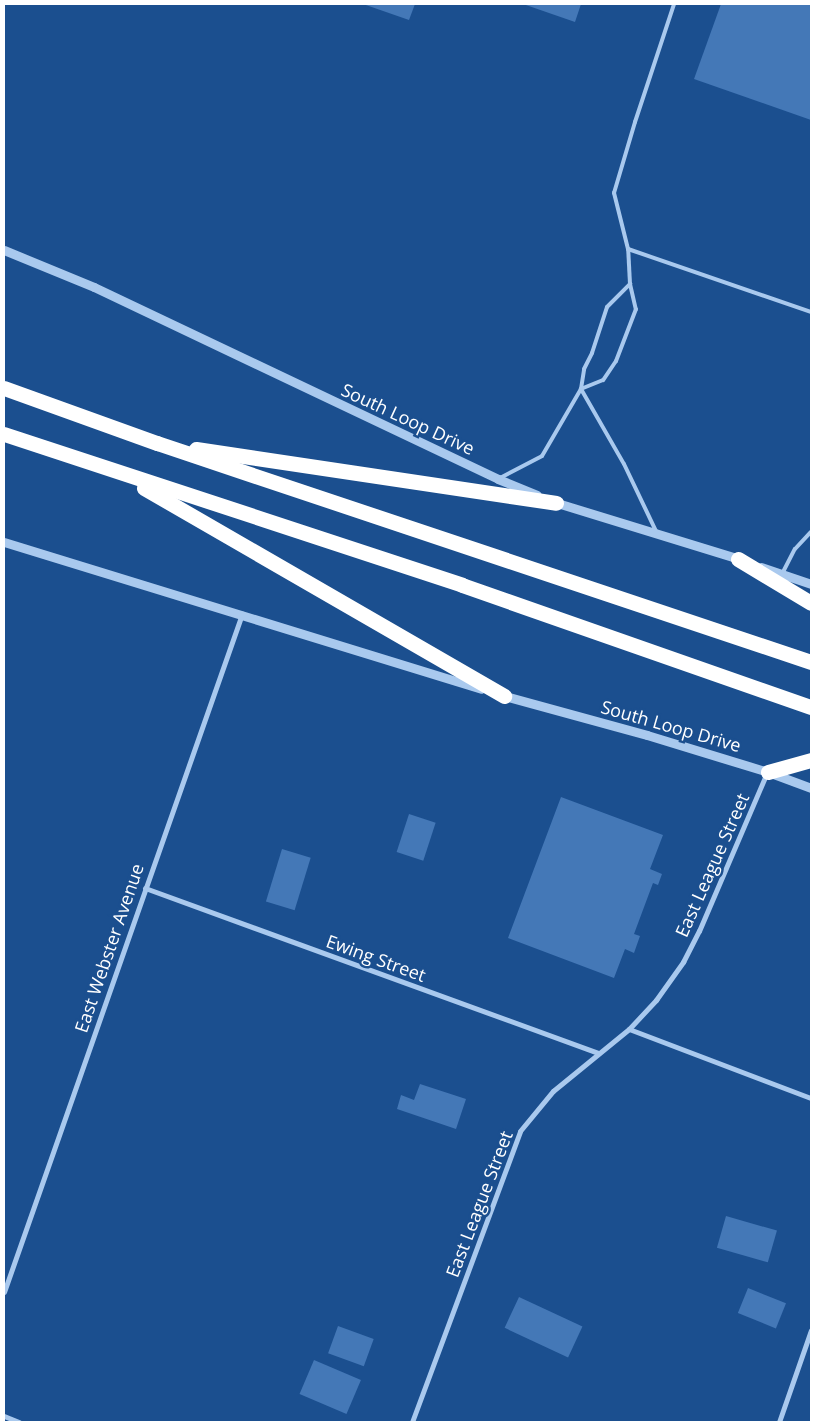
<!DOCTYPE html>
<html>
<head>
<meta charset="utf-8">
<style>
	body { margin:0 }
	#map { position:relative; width:815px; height:1426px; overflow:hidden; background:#1b4f8f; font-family:"Open Sans",sans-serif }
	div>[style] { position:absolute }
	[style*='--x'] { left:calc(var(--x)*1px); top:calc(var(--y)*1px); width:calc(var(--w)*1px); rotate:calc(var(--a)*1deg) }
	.building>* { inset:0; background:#4478b7; transform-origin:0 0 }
	.service>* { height:4px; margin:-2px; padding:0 2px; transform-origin:2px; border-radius:2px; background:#a9c9ee }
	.minor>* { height:5px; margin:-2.5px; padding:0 2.5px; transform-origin:2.5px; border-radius:2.5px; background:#a9c9ee }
	.tertiary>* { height:9px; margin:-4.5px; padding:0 4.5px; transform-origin:4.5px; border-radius:4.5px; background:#a9c9ee }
	.motorway>* { height:15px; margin:-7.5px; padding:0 7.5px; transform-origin:7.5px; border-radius:7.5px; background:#fff }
	span { translate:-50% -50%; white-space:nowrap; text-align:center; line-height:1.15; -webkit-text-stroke:5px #1b4f8f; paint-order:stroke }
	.street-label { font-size:18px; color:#fff }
	.frame { position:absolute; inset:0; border:5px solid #fff; pointer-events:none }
</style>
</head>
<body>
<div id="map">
	<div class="building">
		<div style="clip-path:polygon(363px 4px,415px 4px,409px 20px)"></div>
		<div style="clip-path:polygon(523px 4px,581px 4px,575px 22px)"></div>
		<div style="clip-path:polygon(721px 4px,811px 4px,811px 120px,694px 79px)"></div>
		<div style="clip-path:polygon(561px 797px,663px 835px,650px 869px,662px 874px,658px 885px,653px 883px,634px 934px,640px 936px,634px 953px,625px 949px,614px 978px,508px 938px)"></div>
		<div style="left:409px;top:814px;width:28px;height:40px;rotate:18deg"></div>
		<div style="left:282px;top:849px;width:30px;height:55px;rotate:17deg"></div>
		<div style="clip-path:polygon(420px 1084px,466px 1099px,456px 1129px,397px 1109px,401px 1095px,414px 1100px)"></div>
		<div style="left:726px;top:1216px;width:53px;height:33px;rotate:16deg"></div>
		<div style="left:748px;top:1288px;width:41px;height:27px;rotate:22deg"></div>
		<div style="left:519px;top:1297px;width:70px;height:34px;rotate:25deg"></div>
		<div style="left:338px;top:1326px;width:38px;height:29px;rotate:20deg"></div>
		<div style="left:314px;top:1360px;width:51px;height:37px;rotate:23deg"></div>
	</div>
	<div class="service">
		<div style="--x:628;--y:249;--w:58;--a:-104"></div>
		<div style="--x:614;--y:193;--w:74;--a:-73.5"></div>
		<div style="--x:635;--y:122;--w:124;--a:-71.7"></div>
		<div style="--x:630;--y:284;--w:35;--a:-93"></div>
		<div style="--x:628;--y:249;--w:194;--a:19"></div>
		<div style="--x:581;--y:389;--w:86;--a:60.2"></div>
		<div style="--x:624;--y:464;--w:74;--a:64.5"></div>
		<div style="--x:500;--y:478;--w:47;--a:-27.6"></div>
		<div style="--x:542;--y:456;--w:78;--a:-59.8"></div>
		<div style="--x:581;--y:389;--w:20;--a:-81"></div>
		<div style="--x:584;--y:369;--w:18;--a:-63"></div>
		<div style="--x:592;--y:353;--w:48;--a:-71.9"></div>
		<div style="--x:607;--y:307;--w:33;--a:-45"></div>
		<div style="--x:630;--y:284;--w:26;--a:77"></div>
		<div style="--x:636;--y:309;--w:56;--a:111"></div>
		<div style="--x:616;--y:361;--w:23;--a:124"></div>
		<div style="--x:603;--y:380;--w:24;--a:158"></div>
		<div style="--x:782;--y:574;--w:28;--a:-63"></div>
		<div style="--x:795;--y:549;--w:23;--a:-47"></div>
	</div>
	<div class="minor">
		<div style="--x:145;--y:888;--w:482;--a:20"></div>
		<div style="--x:629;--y:1029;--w:195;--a:20.8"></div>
		<div style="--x:4;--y:1292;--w:719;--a:-70.66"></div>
		<div style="--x:4;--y:1416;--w:16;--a:22"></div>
		<div style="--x:412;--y:1422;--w:310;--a:-69.6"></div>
		<div style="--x:520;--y:1131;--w:52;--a:-50.5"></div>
		<div style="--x:553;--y:1091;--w:98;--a:-39.2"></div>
		<div style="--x:629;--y:1029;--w:40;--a:-47"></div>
		<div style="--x:656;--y:1000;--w:47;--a:-54.6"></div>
		<div style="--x:683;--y:962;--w:35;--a:-63"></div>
		<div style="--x:699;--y:931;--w:173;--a:-66.8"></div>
		<div style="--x:779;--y:1422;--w:97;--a:-70.8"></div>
	</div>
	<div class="tertiary">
		<div style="--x:4;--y:250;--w:97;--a:22.3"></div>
		<div style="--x:94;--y:287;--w:447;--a:25.4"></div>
		<div style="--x:498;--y:479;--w:42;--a:22.3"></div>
		<div style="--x:554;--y:502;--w:197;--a:17.1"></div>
		<div style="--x:4;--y:542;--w:499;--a:17.1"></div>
		<div style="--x:761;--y:567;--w:53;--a:18.8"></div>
		<div style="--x:501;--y:695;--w:151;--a:15.3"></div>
		<div style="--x:647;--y:735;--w:127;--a:17"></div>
		<div style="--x:768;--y:772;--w:46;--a:20.4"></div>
	</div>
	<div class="motorway">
		<div style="--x:4;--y:388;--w:163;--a:19.8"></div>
		<div style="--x:157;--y:443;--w:690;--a:18.51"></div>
		<div style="--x:4;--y:434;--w:482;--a:18.2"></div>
		<div style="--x:462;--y:585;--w:370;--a:19.3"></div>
		<div style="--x:196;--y:449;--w:364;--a:8.5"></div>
		<div style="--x:144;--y:488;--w:416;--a:30"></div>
		<div style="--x:738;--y:559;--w:85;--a:31.1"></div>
		<div style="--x:768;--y:772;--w:45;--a:-15.6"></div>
	</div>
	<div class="street-label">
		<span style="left:408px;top:419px;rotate:25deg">South Loop Drive</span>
		<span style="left:671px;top:726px;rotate:16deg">South Loop Drive</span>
		<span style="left:712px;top:865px;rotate:-66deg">East League Street</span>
		<span style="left:109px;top:948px;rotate:-71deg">East Webster Avenue</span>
		<span style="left:376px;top:958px;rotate:20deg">Ewing Street</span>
		<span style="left:479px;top:1204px;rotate:-69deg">East League Street</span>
	</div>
	<div class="frame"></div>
</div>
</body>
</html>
